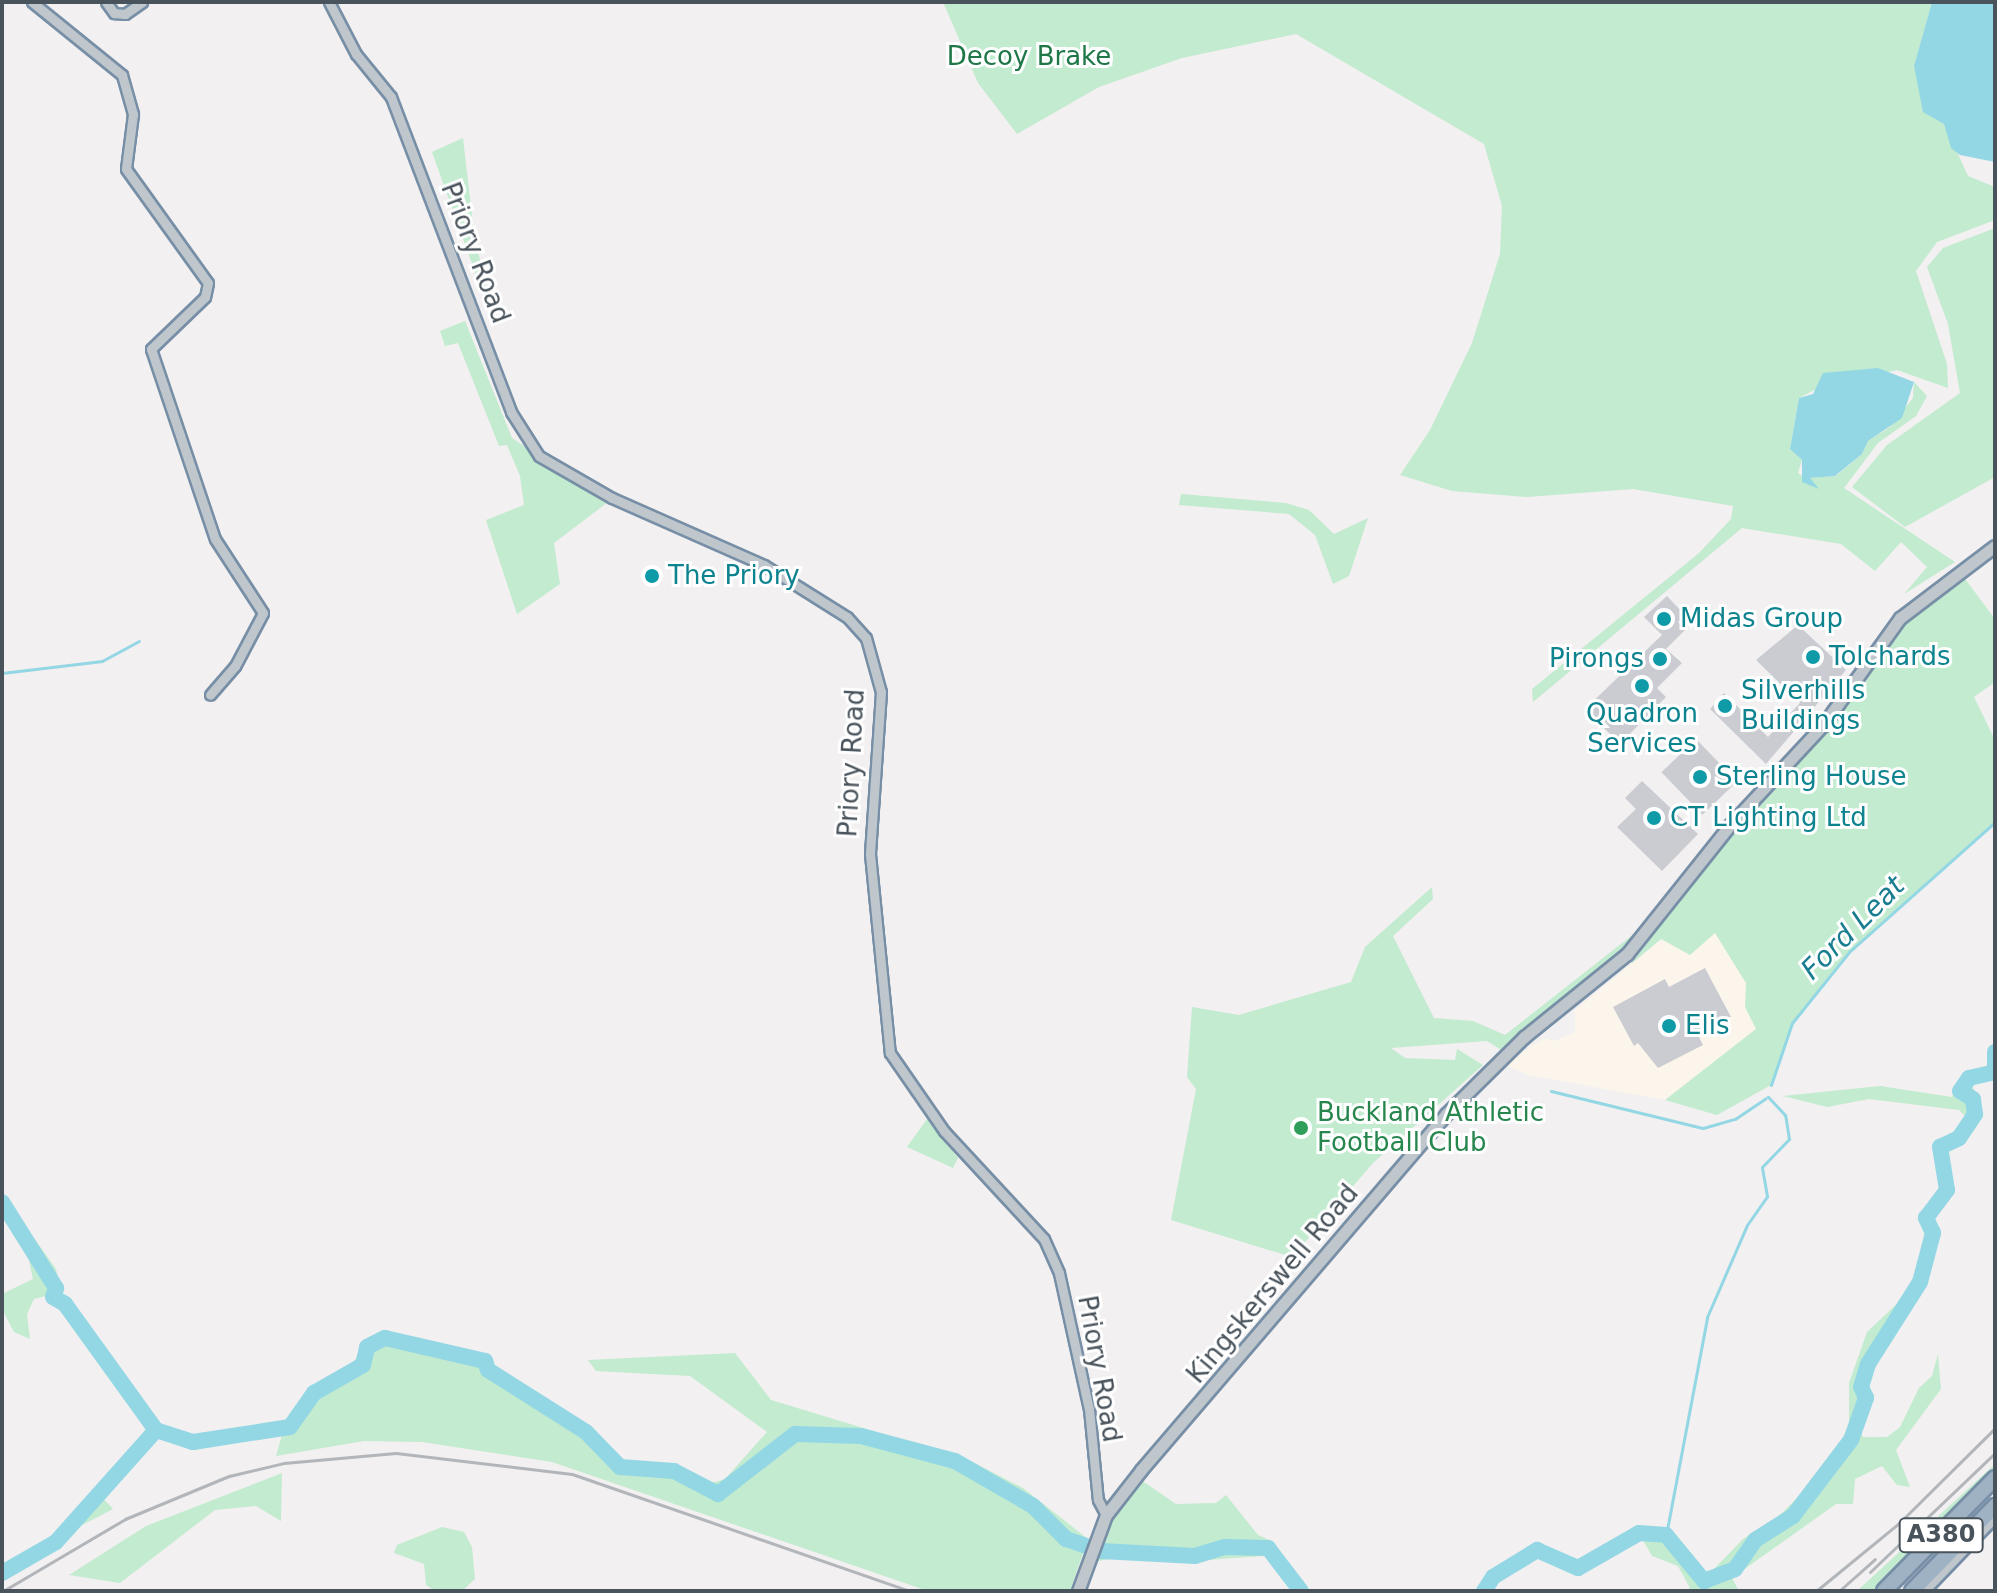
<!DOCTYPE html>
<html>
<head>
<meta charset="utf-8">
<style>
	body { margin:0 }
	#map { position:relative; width:1997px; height:1593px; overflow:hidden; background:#f2f0f0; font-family:"DejaVu Sans",sans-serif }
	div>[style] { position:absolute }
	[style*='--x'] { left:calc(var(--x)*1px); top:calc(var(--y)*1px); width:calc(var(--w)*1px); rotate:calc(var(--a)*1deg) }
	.commercial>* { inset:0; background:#fbf5eb }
	.green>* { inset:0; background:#c2ebd0 }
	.water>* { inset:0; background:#93d7e5 }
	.stream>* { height:3px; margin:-1.5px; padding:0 1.5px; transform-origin:1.5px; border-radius:1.5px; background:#93d7e5 }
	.river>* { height:16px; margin:-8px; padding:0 8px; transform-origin:8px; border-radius:8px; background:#93d7e5 }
	.building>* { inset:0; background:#caccd1; transform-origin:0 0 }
	.roads { filter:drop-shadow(2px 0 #778fa6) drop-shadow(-2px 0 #778fa6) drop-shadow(0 2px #778fa6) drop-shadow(0 -2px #778fa6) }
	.minor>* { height:9px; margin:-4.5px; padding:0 4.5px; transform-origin:4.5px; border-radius:4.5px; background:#bfc7cd }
	.tertiary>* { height:11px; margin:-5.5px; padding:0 5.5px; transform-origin:5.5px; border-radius:5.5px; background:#bfc7cd }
	.trunk>* { height:14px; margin:-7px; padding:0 7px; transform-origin:7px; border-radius:7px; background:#9eb2c3 }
	.rail>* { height:3px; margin:-1.5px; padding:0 1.5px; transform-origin:1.5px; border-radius:1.5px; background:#b2b5b9 }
	.dots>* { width:22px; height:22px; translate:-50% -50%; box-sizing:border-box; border:4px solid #fff; border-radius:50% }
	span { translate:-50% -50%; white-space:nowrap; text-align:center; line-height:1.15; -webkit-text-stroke:6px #fff; paint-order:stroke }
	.shield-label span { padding:2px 6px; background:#fff; border:2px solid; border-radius:6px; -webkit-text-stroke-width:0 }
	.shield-label { font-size:24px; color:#49535b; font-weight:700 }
	.park-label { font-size:26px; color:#1f7747 }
	.street-label { font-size:26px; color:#49535b }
	.culture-label { font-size:26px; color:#0d838f }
	.left { translate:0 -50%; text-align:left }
	.right { translate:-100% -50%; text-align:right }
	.leisure-label { font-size:26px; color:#27864d }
	.water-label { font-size:28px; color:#187d91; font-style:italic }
	.frame { position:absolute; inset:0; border:4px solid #49535b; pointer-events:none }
</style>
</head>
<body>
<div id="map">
	<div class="commercial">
		<div style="clip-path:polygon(1715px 933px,1746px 983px,1756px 1029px,1665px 1100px,1528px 1075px,1503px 1064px,1545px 1038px,1555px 1041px,1575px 1032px,1575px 1010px,1662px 939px)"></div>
	</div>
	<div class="green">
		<div style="clip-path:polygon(943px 2px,1932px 2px,1915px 63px,1919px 89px,1942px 119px,1968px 176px,1995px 187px,1995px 220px,1937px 242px,1916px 271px,1947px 364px,1948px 388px,1897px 370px,1818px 388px,1799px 398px,1790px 449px,1802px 460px,1798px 473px,1817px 487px,1809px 478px,1836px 476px,1862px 454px,1868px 441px,1890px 427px,1913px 398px,1914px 382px,1927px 396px,1916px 416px,1878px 443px,1844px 488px,1955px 562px,1904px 594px,1927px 567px,1901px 542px,1875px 571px,1841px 544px,1742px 528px,1533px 702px,1532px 689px,1699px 553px,1731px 519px,1733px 506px,1633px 489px,1527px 497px,1452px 491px,1400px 475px,1430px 430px,1472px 343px,1500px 254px,1502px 206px,1484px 144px,1296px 34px,1182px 58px,1099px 87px,1017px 134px,978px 83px)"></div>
		<div style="clip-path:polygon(463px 138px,474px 233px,495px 328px,432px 152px)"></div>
		<div style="clip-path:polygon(1995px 228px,1995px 477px,1905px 527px,1852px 487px,1887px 445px,1960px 393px,1948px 324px,1927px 267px,1943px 248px)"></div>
		<div style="clip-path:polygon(465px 321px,512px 438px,608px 502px,554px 543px,560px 584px,517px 614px,486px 520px,524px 505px,520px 476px,507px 445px,499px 446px,458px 343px,445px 346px,440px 331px)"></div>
		<div style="clip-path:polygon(1181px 494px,1286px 503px,1309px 510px,1334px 534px,1368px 518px,1349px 576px,1333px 584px,1315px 535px,1289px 514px,1179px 505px)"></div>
		<div style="clip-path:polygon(1962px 575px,1995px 619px,1995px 682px,1974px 697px,1995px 740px,1995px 822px,1849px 952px,1792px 1023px,1771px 1085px,1717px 1115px,1665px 1100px,1756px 1029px,1745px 1007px,1746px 983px,1715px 933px,1690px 955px,1661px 939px,1631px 964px,1727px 835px,1817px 744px,1901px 624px)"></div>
		<div style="clip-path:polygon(1432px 887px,1433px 899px,1393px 936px,1434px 1018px,1473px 1021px,1505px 1035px,1640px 929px,1607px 966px,1501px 1050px,1487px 1041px,1391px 1048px,1405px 1058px,1455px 1060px,1457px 1049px,1483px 1065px,1373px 1163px,1292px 1257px,1171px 1220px,1196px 1089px,1187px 1077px,1192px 1007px,1239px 1015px,1351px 982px,1365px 947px)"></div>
		<div style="clip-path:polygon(1969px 1078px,1979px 1101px,1979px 1115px,1970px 1121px,1959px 1110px,1869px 1099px,1827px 1107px,1783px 1096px,1880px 1086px,1952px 1097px,1957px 1084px)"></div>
		<div style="clip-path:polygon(927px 1119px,958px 1158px,953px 1168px,907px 1147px)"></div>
		<div style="clip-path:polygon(2px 1193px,56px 1269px,62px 1292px,34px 1299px,27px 1314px,30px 1339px,14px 1332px,2px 1309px,2px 1294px,33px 1279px,26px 1247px,2px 1214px)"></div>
		<div style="clip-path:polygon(1920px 1282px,1868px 1364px,1858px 1425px,1863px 1437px,1887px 1437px,1900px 1427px,1919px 1388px,1932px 1376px,1938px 1354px,1941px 1389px,1896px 1450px,1910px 1487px,1897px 1485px,1882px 1466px,1855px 1479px,1853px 1504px,1836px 1504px,1732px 1578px,1739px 1591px,1685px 1591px,1690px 1588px,1678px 1566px,1652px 1556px,1639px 1533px,1667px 1529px,1696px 1570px,1711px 1572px,1743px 1539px,1776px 1519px,1823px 1472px,1849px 1432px,1849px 1383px,1867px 1332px)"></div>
		<div style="clip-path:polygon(385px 1338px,485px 1361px,488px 1370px,586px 1432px,620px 1467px,674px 1471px,712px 1483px,725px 1479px,767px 1432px,690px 1376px,596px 1371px,588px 1360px,735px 1353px,771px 1400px,969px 1460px,1023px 1488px,1088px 1539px,1070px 1591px,928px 1591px,552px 1462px,422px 1442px,364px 1441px,276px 1456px,284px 1428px,308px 1397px,351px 1367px,364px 1344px)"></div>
		<div style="clip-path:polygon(1995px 1464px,1995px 1477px,1881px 1591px,1857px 1591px)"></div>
		<div style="clip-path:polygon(282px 1473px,281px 1521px,256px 1506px,215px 1510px,120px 1583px,69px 1575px,146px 1526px)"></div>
		<div style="clip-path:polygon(1141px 1480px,1176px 1504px,1216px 1503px,1226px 1495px,1258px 1535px,1274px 1542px,1306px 1591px,1295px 1591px,1275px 1561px,1264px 1556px,1177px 1562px,1128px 1556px,1092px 1562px,1113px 1512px)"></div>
		<div style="clip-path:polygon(97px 1492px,113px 1509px,44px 1545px)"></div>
		<div style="clip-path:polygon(442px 1527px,464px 1532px,472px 1547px,475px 1579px,462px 1591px,435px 1591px,426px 1585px,424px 1564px,394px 1553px,397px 1545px)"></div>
	</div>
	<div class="water">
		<div style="clip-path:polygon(1932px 2px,1995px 2px,1995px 162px,1960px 155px,1951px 148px,1944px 124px,1923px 112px,1914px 66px)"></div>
		<div style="clip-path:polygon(1878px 368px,1914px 382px,1902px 418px,1868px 441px,1862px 454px,1835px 476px,1810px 478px,1819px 489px,1802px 482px,1802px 460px,1790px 449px,1799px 398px,1813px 394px,1823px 373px)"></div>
	</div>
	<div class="stream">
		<div style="--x:2;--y:673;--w:101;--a:-6.8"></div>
		<div style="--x:102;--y:661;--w:42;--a:-28.4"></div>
		<div style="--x:1771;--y:1085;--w:65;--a:-71.3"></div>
		<div style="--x:1792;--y:1023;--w:91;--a:-51.2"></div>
		<div style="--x:1849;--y:952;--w:195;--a:-41.7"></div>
		<div style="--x:1551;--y:1091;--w:156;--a:13.7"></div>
		<div style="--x:1703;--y:1128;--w:33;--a:-16"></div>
		<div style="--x:1735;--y:1119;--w:37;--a:-34"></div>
		<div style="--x:1666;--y:1535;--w:222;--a:-79.3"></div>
		<div style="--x:1707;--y:1317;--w:100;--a:-66.5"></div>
		<div style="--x:1747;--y:1225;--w:35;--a:-55"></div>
		<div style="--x:1767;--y:1196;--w:29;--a:-100"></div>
		<div style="--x:1762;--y:1167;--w:39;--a:-46"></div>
		<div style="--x:1789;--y:1139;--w:24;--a:-99"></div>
		<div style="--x:1785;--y:1115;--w:25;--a:-133"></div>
	</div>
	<div class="river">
		<div style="--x:1995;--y:1052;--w:18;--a:90"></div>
		<div style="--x:2;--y:1202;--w:102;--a:57.9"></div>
		<div style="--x:56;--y:1288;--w:9;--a:108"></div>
		<div style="--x:53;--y:1297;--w:14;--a:30"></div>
		<div style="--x:65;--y:1304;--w:155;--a:54.2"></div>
		<div style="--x:2;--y:1573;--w:62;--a:-29.9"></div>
		<div style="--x:56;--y:1542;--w:150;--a:-48.2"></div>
		<div style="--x:156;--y:1430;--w:39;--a:18"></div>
		<div style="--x:193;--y:1442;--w:98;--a:-8.8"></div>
		<div style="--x:290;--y:1427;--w:42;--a:-54.8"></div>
		<div style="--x:314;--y:1393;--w:56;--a:-29.7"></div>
		<div style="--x:363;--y:1365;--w:18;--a:-77"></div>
		<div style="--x:367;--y:1347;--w:20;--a:-27"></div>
		<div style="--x:385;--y:1338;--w:103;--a:13"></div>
		<div style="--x:485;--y:1361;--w:9;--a:72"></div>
		<div style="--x:488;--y:1370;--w:116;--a:32.3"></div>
		<div style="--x:586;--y:1432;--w:49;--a:45.8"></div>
		<div style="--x:620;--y:1467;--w:54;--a:4.2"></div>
		<div style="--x:674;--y:1471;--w:50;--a:27.6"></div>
		<div style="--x:718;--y:1494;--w:98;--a:-37.9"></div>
		<div style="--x:795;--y:1434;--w:66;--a:1.7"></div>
		<div style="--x:861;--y:1436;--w:97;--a:14.9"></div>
		<div style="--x:955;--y:1461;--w:90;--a:30"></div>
		<div style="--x:1033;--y:1506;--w:47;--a:45"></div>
		<div style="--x:1066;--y:1539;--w:37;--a:19"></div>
		<div style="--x:1101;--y:1551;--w:94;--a:3"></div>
		<div style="--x:1195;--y:1556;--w:31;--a:-17"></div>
		<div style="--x:1225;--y:1547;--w:43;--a:1.3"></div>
		<div style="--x:1268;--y:1548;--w:54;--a:52.5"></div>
		<div style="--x:1484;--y:1591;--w:17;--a:-57"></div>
		<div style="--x:1493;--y:1577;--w:52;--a:-31.5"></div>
		<div style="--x:1537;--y:1550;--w:45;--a:23.7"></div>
		<div style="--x:1578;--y:1568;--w:70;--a:-29.8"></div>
		<div style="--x:1639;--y:1533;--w:27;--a:4"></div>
		<div style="--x:1666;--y:1535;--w:60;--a:50.4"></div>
		<div style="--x:1704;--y:1581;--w:33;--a:-21"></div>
		<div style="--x:1735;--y:1569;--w:35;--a:-55"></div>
		<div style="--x:1755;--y:1540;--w:45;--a:-32.3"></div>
		<div style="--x:1793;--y:1516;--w:96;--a:-52.7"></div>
		<div style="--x:1851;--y:1440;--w:45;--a:-70.3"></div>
		<div style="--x:1866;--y:1398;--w:12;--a:-114"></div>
		<div style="--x:1861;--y:1387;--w:24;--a:-73"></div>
		<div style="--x:1868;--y:1364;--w:97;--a:-57.6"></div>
		<div style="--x:1920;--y:1282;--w:51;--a:-75.1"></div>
		<div style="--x:1933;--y:1233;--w:17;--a:-115"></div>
		<div style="--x:1926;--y:1218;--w:35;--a:-53"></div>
		<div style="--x:1947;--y:1190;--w:44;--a:-99.2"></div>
		<div style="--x:1940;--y:1147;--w:21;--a:-25"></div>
		<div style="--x:1959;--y:1138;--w:29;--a:-56"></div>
		<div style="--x:1975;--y:1114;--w:15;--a:-98"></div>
		<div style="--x:1973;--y:1099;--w:15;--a:-148"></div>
		<div style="--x:1960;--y:1091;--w:16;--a:-55"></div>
		<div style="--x:1969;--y:1078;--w:27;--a:-13"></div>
	</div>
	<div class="building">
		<div style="clip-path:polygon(1667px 596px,1686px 616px,1678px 622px,1686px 629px,1666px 649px,1682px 663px,1657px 688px,1666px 697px,1620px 744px,1585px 709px,1662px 635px,1644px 617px)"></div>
		<div style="clip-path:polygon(1798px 625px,1846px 670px,1766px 764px,1710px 709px,1724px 693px,1768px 737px,1800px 703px,1756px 660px)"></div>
		<div style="left:1696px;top:739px;width:59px;height:48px;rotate:46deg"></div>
		<div style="clip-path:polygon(1642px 781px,1698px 834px,1662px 871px,1617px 827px,1636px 809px,1625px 798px)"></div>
		<div style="clip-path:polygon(1705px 968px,1731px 1017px,1698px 1035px,1703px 1045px,1658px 1068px,1638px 1043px,1634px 1046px,1613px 1007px,1665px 979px,1669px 987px)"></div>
	</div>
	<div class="roads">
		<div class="minor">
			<div style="--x:32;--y:2;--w:116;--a:39"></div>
			<div style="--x:122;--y:75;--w:41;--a:74.2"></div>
			<div style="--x:133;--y:114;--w:55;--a:97.3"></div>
			<div style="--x:126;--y:169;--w:140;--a:54.3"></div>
			<div style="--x:208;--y:283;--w:14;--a:102"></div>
			<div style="--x:205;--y:297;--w:75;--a:136.1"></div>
			<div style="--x:151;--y:349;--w:200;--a:71.4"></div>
			<div style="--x:215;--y:539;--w:88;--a:57"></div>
			<div style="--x:263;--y:613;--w:60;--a:117.8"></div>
			<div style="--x:235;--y:666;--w:38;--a:131"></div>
			<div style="--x:106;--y:2;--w:14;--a:54"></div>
			<div style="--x:114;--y:13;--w:11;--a:5"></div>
			<div style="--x:125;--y:14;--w:21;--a:-35"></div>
			<div style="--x:329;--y:2;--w:59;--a:62.6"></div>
			<div style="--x:356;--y:54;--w:55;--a:50.9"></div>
			<div style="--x:391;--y:97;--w:337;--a:69.1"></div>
			<div style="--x:511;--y:412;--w:52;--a:57.5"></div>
			<div style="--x:539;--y:456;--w:84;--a:29.9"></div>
			<div style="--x:612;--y:498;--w:166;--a:23.8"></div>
			<div style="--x:764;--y:565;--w:98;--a:32.1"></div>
			<div style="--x:847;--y:617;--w:28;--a:48"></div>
			<div style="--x:866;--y:638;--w:56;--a:74.5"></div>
			<div style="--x:881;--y:692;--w:162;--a:93.9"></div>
			<div style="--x:870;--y:854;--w:200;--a:84.3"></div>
			<div style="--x:890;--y:1053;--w:95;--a:55.3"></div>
			<div style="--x:944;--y:1131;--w:147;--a:47.2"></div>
			<div style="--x:1044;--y:1239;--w:37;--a:66"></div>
			<div style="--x:1059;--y:1273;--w:139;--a:77.6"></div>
			<div style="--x:1089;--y:1409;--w:91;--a:84.4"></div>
			<div style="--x:1098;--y:1500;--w:17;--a:62"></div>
			<div style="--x:1924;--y:1591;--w:103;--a:-46.2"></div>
		</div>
		<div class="tertiary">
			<div style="--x:1078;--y:1591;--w:81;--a:-69.8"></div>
			<div style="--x:1106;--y:1515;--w:57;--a:-52.1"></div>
			<div style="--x:1141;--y:1470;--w:469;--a:-49.4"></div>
			<div style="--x:1446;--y:1114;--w:110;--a:-44.6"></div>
			<div style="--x:1524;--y:1037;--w:132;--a:-38.9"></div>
			<div style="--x:1627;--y:954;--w:164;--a:-51.4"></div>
			<div style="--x:1729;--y:826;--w:138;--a:-47.1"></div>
			<div style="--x:1823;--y:725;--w:132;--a:-54.3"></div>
			<div style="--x:1900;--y:618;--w:119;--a:-37.2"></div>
		</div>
		<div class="trunk">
			<div style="--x:1884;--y:1591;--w:158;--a:-45.5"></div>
			<div style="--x:1912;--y:1591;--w:119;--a:-45.7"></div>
		</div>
	</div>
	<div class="rail">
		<div style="--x:1870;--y:1572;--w:173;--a:-43.6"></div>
		<div style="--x:3;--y:1591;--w:142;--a:-30.5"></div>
		<div style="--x:125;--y:1519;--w:113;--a:-22.5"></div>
		<div style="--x:229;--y:1476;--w:57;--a:-13.3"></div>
		<div style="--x:284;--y:1463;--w:112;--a:-5.1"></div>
		<div style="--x:396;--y:1453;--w:177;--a:6.8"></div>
		<div style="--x:572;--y:1474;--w:357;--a:19.1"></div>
		<div style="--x:1816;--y:1591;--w:106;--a:-39.3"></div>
		<div style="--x:1898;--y:1524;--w:136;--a:-44.7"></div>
		<div style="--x:1839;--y:1591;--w:48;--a:-41.6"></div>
	</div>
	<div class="dots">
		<div style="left:652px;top:576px;background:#0f9aa8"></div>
		<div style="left:1664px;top:619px;background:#0f9aa8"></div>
		<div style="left:1813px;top:657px;background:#0f9aa8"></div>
		<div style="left:1660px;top:659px;background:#0f9aa8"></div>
		<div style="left:1642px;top:686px;background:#0f9aa8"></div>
		<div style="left:1725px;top:706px;background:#0f9aa8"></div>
		<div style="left:1700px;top:777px;background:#0f9aa8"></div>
		<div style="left:1654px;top:818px;background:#0f9aa8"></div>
		<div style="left:1669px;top:1026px;background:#0f9aa8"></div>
		<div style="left:1301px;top:1128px;background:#2e9e5b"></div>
	</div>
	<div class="shield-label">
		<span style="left:1941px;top:1535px">A380</span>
	</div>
	<div class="park-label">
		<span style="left:1029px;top:57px">Decoy Brake</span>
	</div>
	<div class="street-label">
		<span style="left:475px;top:253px;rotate:69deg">Priory Road</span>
		<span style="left:852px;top:763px;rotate:-87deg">Priory Road</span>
		<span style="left:1273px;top:1284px;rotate:-50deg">Kingskerswell Road</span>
		<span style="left:1099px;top:1369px;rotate:80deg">Priory Road</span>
	</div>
	<div class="culture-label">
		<span class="left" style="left:668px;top:576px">The Priory</span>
		<span class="left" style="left:1680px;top:619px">Midas Group</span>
		<span class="left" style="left:1829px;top:657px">Tolchards</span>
		<span class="right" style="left:1644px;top:659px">Pirongs</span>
		<span class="left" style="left:1741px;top:706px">Silverhills<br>Buildings</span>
		<span style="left:1642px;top:729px">Quadron<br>Services</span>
		<span class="left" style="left:1716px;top:777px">Sterling House</span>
		<span class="left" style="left:1670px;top:818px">CT Lighting Ltd</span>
		<span class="left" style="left:1685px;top:1026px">Elis</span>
	</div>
	<div class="leisure-label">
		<span class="left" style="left:1317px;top:1128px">Buckland Athletic<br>Football Club</span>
	</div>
	<div class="water-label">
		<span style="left:1853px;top:928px;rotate:-45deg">Ford Leat</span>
	</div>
	<div class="frame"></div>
</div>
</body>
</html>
